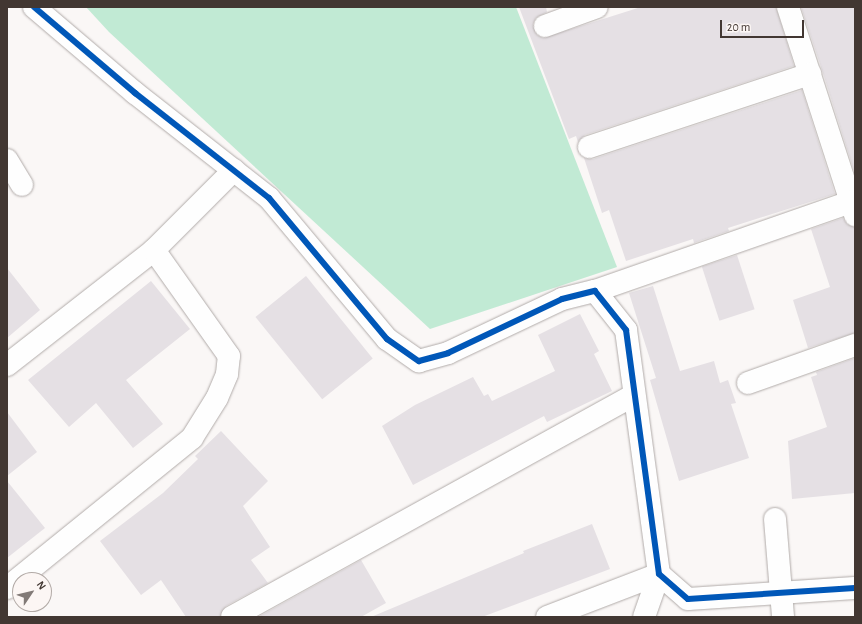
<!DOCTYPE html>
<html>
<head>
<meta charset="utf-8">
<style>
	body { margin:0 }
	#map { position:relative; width:862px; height:624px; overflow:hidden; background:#faf7f6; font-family:"Alegreya Sans",sans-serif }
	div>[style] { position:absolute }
	.green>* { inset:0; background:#c1ead4 }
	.building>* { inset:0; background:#e5e0e4; transform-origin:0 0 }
	.roads { filter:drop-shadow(0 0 1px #b1aba9) drop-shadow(0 0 1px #b1aba9) }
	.minor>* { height:22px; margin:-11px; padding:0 11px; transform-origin:11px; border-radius:11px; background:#fefefe }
	.cycleway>* { height:6px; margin:-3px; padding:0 3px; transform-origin:3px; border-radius:3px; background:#0057b8 }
	span { translate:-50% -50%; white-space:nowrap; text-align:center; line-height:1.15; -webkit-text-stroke:4px #fcf6f4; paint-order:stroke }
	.frame { position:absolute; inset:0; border:8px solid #423732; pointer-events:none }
	.north { position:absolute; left:12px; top:572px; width:40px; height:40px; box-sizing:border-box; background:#fcf6f4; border:1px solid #b2aaa6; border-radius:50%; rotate:55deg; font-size:11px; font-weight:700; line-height:16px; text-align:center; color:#423732 }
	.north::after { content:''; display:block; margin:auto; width:14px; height:18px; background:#827a77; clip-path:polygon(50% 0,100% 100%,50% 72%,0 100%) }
	.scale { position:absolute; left:720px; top:20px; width:84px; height:18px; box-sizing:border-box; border:2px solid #423732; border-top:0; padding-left:5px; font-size:12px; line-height:14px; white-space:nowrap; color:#423732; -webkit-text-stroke:3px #fcf6f4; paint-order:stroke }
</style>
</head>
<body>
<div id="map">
	<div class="green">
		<i style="clip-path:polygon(86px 7px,516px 7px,617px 267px,430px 329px,109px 32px)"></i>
	</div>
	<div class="building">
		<i style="clip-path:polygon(519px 7px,546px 7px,547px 12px,536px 18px,533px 24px,537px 35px,543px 38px,641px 7px,776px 7px,794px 66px,585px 135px,578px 142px,576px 136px,569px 139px)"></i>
		<i style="clip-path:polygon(801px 7px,855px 7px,855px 174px,822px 70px)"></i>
		<i style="clip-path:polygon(802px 90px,835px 194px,728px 228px,729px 231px,694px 243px,693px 239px,626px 261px,609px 210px,602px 213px,584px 158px,593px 159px)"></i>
		<i style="clip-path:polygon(843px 218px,847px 224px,855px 227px,855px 333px,808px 348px,793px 300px,830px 287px,811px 229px)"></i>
		<i style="left:737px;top:255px;width:57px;height:37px;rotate:72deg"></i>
		<i style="clip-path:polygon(7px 268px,40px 310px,7px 338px)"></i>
		<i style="left:306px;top:276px;width:106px;height:65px;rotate:51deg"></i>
		<i style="clip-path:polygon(151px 281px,190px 329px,126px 380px,163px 424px,133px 448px,96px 403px,69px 427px,28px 380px)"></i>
		<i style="clip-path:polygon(653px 286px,680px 371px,714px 361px,720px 383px,728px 380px,736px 403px,731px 404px,749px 458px,679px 481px,650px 380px,656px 378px,629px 293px)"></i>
		<i style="clip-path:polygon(580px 314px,599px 351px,594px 354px,612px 391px,547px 422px,544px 416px,413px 485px,382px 426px,415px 405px,473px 377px,484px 396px,488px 394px,492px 401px,555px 371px,538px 335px)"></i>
		<i style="clip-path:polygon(855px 358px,855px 493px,792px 499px,788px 441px,827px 427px,811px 377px,817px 375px,816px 372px)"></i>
		<i style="clip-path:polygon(7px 412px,37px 452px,7px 476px)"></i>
		<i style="clip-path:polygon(221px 431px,268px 481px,243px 506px,270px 547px,251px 560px,268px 583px,226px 606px,220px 617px,186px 617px,161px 580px,141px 595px,100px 541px,163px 493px,198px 459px,195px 456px)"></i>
		<i style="clip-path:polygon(7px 481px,45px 528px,7px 558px)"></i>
		<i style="clip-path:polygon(592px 524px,610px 569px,482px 617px,371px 617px,524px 553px,523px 551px)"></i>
		<i style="clip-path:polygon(361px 560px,386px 603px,361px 617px,258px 617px)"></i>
	</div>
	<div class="roads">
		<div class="minor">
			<i style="left:34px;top:7px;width:133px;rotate:40.4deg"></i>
			<i style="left:135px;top:93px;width:170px;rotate:38.1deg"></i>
			<i style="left:269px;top:198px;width:184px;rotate:50.1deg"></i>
			<i style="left:387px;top:339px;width:39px;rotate:35deg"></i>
			<i style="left:419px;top:361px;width:30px;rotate:-15deg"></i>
			<i style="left:448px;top:353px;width:126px;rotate:-25.3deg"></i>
			<i style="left:562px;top:299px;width:34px;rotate:-14deg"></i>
			<i style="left:595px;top:291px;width:50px;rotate:51.5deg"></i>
			<i style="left:626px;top:330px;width:246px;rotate:82.3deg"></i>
			<i style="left:659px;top:574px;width:38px;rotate:41deg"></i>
			<i style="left:688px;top:599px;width:167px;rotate:-3.8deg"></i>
			<i style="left:788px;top:7px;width:219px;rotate:72.1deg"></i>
			<i style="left:545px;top:26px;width:55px;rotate:-20.1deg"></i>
			<i style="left:589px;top:147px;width:233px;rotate:-18.3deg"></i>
			<i style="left:7px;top:160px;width:29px;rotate:59deg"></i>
			<i style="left:595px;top:291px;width:271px;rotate:-19.2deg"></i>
			<i style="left:7px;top:365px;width:187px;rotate:-38deg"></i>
			<i style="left:154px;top:250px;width:113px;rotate:-45deg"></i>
			<i style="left:748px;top:383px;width:114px;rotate:-19.6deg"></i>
			<i style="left:775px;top:519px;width:98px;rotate:85.3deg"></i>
			<i style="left:7px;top:588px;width:238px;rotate:-39deg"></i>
			<i style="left:192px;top:438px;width:47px;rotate:-58deg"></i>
			<i style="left:217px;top:398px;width:26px;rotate:-67deg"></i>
			<i style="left:227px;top:374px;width:18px;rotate:-84deg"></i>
			<i style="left:229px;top:356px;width:130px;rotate:-125.3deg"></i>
			<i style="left:232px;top:617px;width:459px;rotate:-28.9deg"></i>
			<i style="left:547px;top:617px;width:120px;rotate:-21deg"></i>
			<i style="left:644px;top:617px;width:46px;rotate:-70.8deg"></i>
		</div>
	</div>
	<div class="cycleway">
		<i style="left:34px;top:7px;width:133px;rotate:40.4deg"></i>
		<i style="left:135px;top:93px;width:170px;rotate:38.1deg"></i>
		<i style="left:269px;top:198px;width:184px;rotate:50.1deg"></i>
		<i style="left:387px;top:339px;width:39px;rotate:35deg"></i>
		<i style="left:419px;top:361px;width:30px;rotate:-15deg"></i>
		<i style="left:448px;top:353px;width:126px;rotate:-25.3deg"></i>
		<i style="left:562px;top:299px;width:34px;rotate:-14deg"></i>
		<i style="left:595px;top:291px;width:50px;rotate:51.5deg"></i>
		<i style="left:626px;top:330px;width:246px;rotate:82.3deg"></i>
		<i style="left:659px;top:574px;width:38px;rotate:41deg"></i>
		<i style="left:688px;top:599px;width:167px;rotate:-3.8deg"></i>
	</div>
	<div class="frame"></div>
	<div class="north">N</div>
	<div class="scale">20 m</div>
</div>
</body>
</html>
